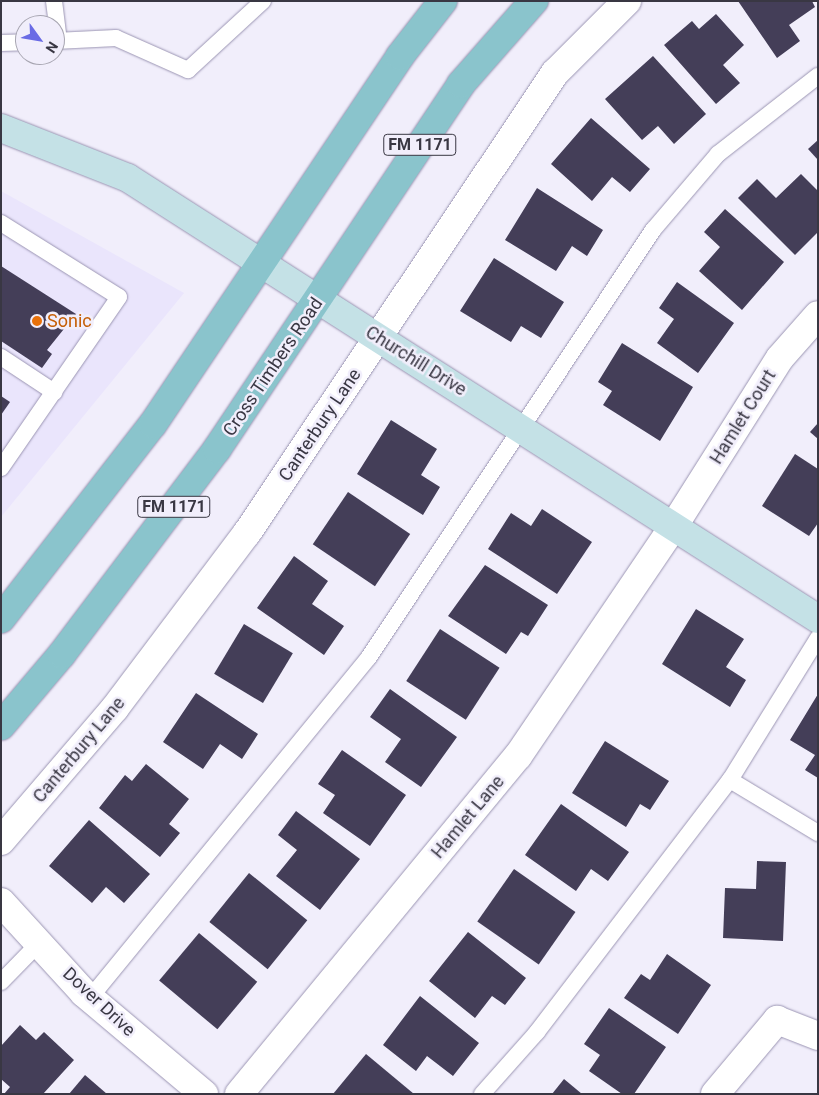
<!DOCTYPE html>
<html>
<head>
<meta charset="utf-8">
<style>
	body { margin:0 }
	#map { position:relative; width:819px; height:1095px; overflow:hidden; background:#f1eefb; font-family:Roboto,sans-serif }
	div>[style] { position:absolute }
	.built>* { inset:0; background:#eae5fc }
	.building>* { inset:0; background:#443e58; transform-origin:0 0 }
	.roads { filter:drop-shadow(0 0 1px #9b95b3) drop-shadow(0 0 1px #9b95b3) }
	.lane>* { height:16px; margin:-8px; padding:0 8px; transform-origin:8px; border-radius:8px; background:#fff }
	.street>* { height:28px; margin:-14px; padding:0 14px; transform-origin:14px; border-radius:14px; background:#fff }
	.secondary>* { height:28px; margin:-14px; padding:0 14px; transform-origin:14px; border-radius:14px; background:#c4e1e6 }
	.primary>* { height:28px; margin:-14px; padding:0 14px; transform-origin:14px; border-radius:14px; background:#8ac4cc }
	.dots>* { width:14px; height:14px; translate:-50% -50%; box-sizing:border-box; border:2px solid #f1eefb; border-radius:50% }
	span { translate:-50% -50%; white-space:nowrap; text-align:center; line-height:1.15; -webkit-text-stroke:5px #f1eefb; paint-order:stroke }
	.shield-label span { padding:1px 4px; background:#f1eefb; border:1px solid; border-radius:4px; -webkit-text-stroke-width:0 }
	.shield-label { font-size:16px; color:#393743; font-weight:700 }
	.food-label { font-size:18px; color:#c56008 }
	.left { translate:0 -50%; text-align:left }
	.street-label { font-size:18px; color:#393743 }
	.frame { position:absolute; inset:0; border:2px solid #393743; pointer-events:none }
	.north { position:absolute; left:15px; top:15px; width:50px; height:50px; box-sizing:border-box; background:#f1eefb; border:1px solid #a7a5b1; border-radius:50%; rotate:122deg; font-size:14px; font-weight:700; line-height:20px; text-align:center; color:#393743 }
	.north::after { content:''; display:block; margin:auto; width:18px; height:22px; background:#6a6be5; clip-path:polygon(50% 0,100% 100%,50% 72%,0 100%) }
</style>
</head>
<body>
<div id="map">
	<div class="built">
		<i style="clip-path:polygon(1px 191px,184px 293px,1px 517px)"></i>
	</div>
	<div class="building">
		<i style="clip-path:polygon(738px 1px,812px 1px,815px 7px,789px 25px,800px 41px,777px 58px)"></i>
		<i style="clip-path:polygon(716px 14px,744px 45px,723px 65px,740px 83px,716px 104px,664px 45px,692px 21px,699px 29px)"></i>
		<i style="clip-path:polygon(653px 56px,706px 114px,674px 144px,658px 126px,642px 140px,605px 99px)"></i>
		<i style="clip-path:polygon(591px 118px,650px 169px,630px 192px,612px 177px,592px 201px,551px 164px)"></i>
		<i style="clip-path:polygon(818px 140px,818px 160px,808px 149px)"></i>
		<i style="clip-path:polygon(801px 174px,818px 191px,818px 232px,795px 255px,738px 198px,757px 179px,776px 198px)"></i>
		<i style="clip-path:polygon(537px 188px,603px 230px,587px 256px,572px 246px,556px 271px,505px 240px)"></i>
		<i style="clip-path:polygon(725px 209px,784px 262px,742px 310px,699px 271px,720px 247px,704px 232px)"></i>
		<i style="clip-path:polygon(494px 258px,564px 302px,541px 338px,521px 326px,511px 342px,460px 311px)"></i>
		<i style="clip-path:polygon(1px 266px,76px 314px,47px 350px,52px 354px,42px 368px,1px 341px)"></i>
		<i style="clip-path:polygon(677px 282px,734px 323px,698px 373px,657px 343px,674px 319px,659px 308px)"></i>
		<i style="clip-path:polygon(622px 343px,693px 387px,660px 441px,603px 405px,612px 391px,598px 382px)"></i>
		<i style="clip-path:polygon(1px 396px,10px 402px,1px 415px)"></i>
		<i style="clip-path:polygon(391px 420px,437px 449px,421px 475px,440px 487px,423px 515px,357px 474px)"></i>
		<i style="clip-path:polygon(818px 423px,818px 439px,810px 432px)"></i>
		<i style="clip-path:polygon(795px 454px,818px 469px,818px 523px,809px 536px,762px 506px)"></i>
		<i style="left:348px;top:492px;width:75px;height:63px;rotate:34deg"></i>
		<i style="clip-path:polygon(542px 509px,592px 542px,557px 594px,488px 549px,511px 513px,531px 526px)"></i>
		<i style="clip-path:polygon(294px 556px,328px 581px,312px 604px,344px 626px,324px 655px,257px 608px)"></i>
		<i style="clip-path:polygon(485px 565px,548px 605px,528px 636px,521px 632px,506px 654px,448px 616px)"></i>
		<i style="clip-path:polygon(696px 609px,744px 639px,726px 667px,746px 680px,730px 707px,662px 664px)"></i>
		<i style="left:244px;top:624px;width:57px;height:58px;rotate:31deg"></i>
		<i style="left:440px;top:629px;width:71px;height:62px;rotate:33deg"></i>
		<i style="clip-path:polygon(390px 689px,457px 737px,421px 787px,385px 762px,401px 739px,370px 717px)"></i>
		<i style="clip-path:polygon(196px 693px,258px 734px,242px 759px,220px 744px,203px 769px,163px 742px)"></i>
		<i style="clip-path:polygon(818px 694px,818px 778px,805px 770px,815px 755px,790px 740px)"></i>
		<i style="clip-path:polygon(605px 741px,669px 781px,650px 810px,640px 804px,626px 827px,572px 793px)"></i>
		<i style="clip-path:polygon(342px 750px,406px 795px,370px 846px,323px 813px,335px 795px,318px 784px)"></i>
		<i style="clip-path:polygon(146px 764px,189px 799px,169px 824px,180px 833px,160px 857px,99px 808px,125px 775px,132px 781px)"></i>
		<i style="clip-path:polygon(561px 804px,629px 852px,608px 881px,591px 869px,576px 891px,525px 855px)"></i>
		<i style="clip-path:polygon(296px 811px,360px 859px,320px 910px,276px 876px,297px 850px,278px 835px)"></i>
		<i style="clip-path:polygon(89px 820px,150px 874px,124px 903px,106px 887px,92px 903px,49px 866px)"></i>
		<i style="clip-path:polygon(757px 861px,786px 862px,783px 941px,723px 938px,725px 888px,756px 889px)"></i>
		<i style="left:514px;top:869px;width:75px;height:64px;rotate:35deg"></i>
		<i style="left:249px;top:873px;width:75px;height:63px;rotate:39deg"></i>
		<i style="clip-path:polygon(468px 932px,526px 978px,505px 1005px,492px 996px,475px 1018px,429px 981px)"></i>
		<i style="left:199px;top:933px;width:76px;height:62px;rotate:40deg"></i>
		<i style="clip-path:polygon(667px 954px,711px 985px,678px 1034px,624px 998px,641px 974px,650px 980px)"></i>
		<i style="clip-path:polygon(420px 996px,479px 1043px,453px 1076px,427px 1056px,416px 1071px,383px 1045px)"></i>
		<i style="clip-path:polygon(609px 1008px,666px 1047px,634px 1094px,622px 1094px,589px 1071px,600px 1055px,584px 1044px)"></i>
		<i style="clip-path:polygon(20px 1025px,36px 1040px,44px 1032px,74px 1060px,43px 1094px,4px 1094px,10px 1087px,1px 1079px,1px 1046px)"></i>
		<i style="clip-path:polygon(366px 1054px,414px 1094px,333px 1094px)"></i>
		<i style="clip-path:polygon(85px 1075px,107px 1094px,69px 1094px)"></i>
		<i style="clip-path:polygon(564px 1079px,582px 1094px,552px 1094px)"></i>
	</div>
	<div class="roads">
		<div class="lane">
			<i style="left:54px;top:1px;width:39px;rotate:83deg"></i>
			<i style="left:55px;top:41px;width:61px;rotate:-2.8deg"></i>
			<i style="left:116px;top:38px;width:79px;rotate:24deg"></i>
			<i style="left:188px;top:70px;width:102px;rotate:-42.6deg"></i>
			<i style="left:1px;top:43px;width:24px;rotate:-2deg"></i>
			<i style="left:1px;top:223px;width:139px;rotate:32.1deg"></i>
			<i style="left:119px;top:297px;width:208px;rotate:124.6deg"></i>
			<i style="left:1px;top:357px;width:64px;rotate:33.4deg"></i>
			<i style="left:730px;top:780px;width:103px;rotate:31.1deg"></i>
			<i style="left:1px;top:982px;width:54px;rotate:-45.7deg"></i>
			<i style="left:90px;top:998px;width:441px;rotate:-50.7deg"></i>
			<i style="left:369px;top:657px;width:513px;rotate:-56.37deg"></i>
			<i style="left:653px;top:230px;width:100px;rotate:-49.5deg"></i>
			<i style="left:718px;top:154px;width:127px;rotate:-38deg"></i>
			<i style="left:482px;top:1094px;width:83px;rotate:-48.4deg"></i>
			<i style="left:537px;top:1032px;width:317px;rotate:-52.6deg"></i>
			<i style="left:730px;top:780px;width:167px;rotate:-58.2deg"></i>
		</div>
		<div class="street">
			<i style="left:1px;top:841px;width:175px;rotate:-49.4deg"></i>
			<i style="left:115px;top:708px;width:219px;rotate:-53deg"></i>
			<i style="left:247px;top:533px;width:554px;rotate:-56.2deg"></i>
			<i style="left:555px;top:73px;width:102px;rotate:-45deg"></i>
			<i style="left:1px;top:902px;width:123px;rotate:47.6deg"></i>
			<i style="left:84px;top:993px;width:157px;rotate:40.1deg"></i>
			<i style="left:239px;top:1094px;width:438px;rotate:-50.5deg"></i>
			<i style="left:518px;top:756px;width:280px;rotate:-55.9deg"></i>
			<i style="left:675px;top:524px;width:196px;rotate:-57.7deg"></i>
			<i style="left:780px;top:358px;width:57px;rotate:-48.5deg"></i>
			<i style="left:715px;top:1094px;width:97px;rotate:-50deg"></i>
			<i style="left:777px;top:1020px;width:44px;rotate:21.3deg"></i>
		</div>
		<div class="secondary">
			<i style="left:1px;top:128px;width:136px;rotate:21.5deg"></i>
			<i style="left:128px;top:178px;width:819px;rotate:32.58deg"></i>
		</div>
		<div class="primary">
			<i style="left:1px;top:619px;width:247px;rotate:-52.1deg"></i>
			<i style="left:153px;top:424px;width:443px;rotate:-56.1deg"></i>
			<i style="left:400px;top:56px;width:70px;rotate:-52deg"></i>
			<i style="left:1px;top:726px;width:94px;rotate:-49.7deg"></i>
			<i style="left:62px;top:654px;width:257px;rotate:-52.9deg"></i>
			<i style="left:217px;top:449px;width:439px;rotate:-56.2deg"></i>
			<i style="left:461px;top:84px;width:111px;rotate:-48.7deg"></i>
		</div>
	</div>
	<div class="dots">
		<i style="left:37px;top:321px;background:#e8710a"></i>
	</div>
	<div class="shield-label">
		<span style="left:420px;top:145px">FM 1171</span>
		<span style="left:174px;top:507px">FM 1171</span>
	</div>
	<div class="food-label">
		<span class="left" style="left:47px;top:321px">Sonic</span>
	</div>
	<div class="street-label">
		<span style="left:416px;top:361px;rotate:32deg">Churchill Drive</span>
		<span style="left:273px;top:367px;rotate:-56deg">Cross Timbers Road</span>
		<span style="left:743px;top:417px;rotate:-58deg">Hamlet Court</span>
		<span style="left:320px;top:425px;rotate:-56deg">Canterbury Lane</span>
		<span style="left:79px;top:750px;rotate:-50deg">Canterbury Lane</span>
		<span style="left:468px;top:817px;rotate:-50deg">Hamlet Lane</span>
		<span style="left:99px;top:1002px;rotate:43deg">Dover Drive</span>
	</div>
	<div class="frame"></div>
	<div class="north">N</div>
</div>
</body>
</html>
